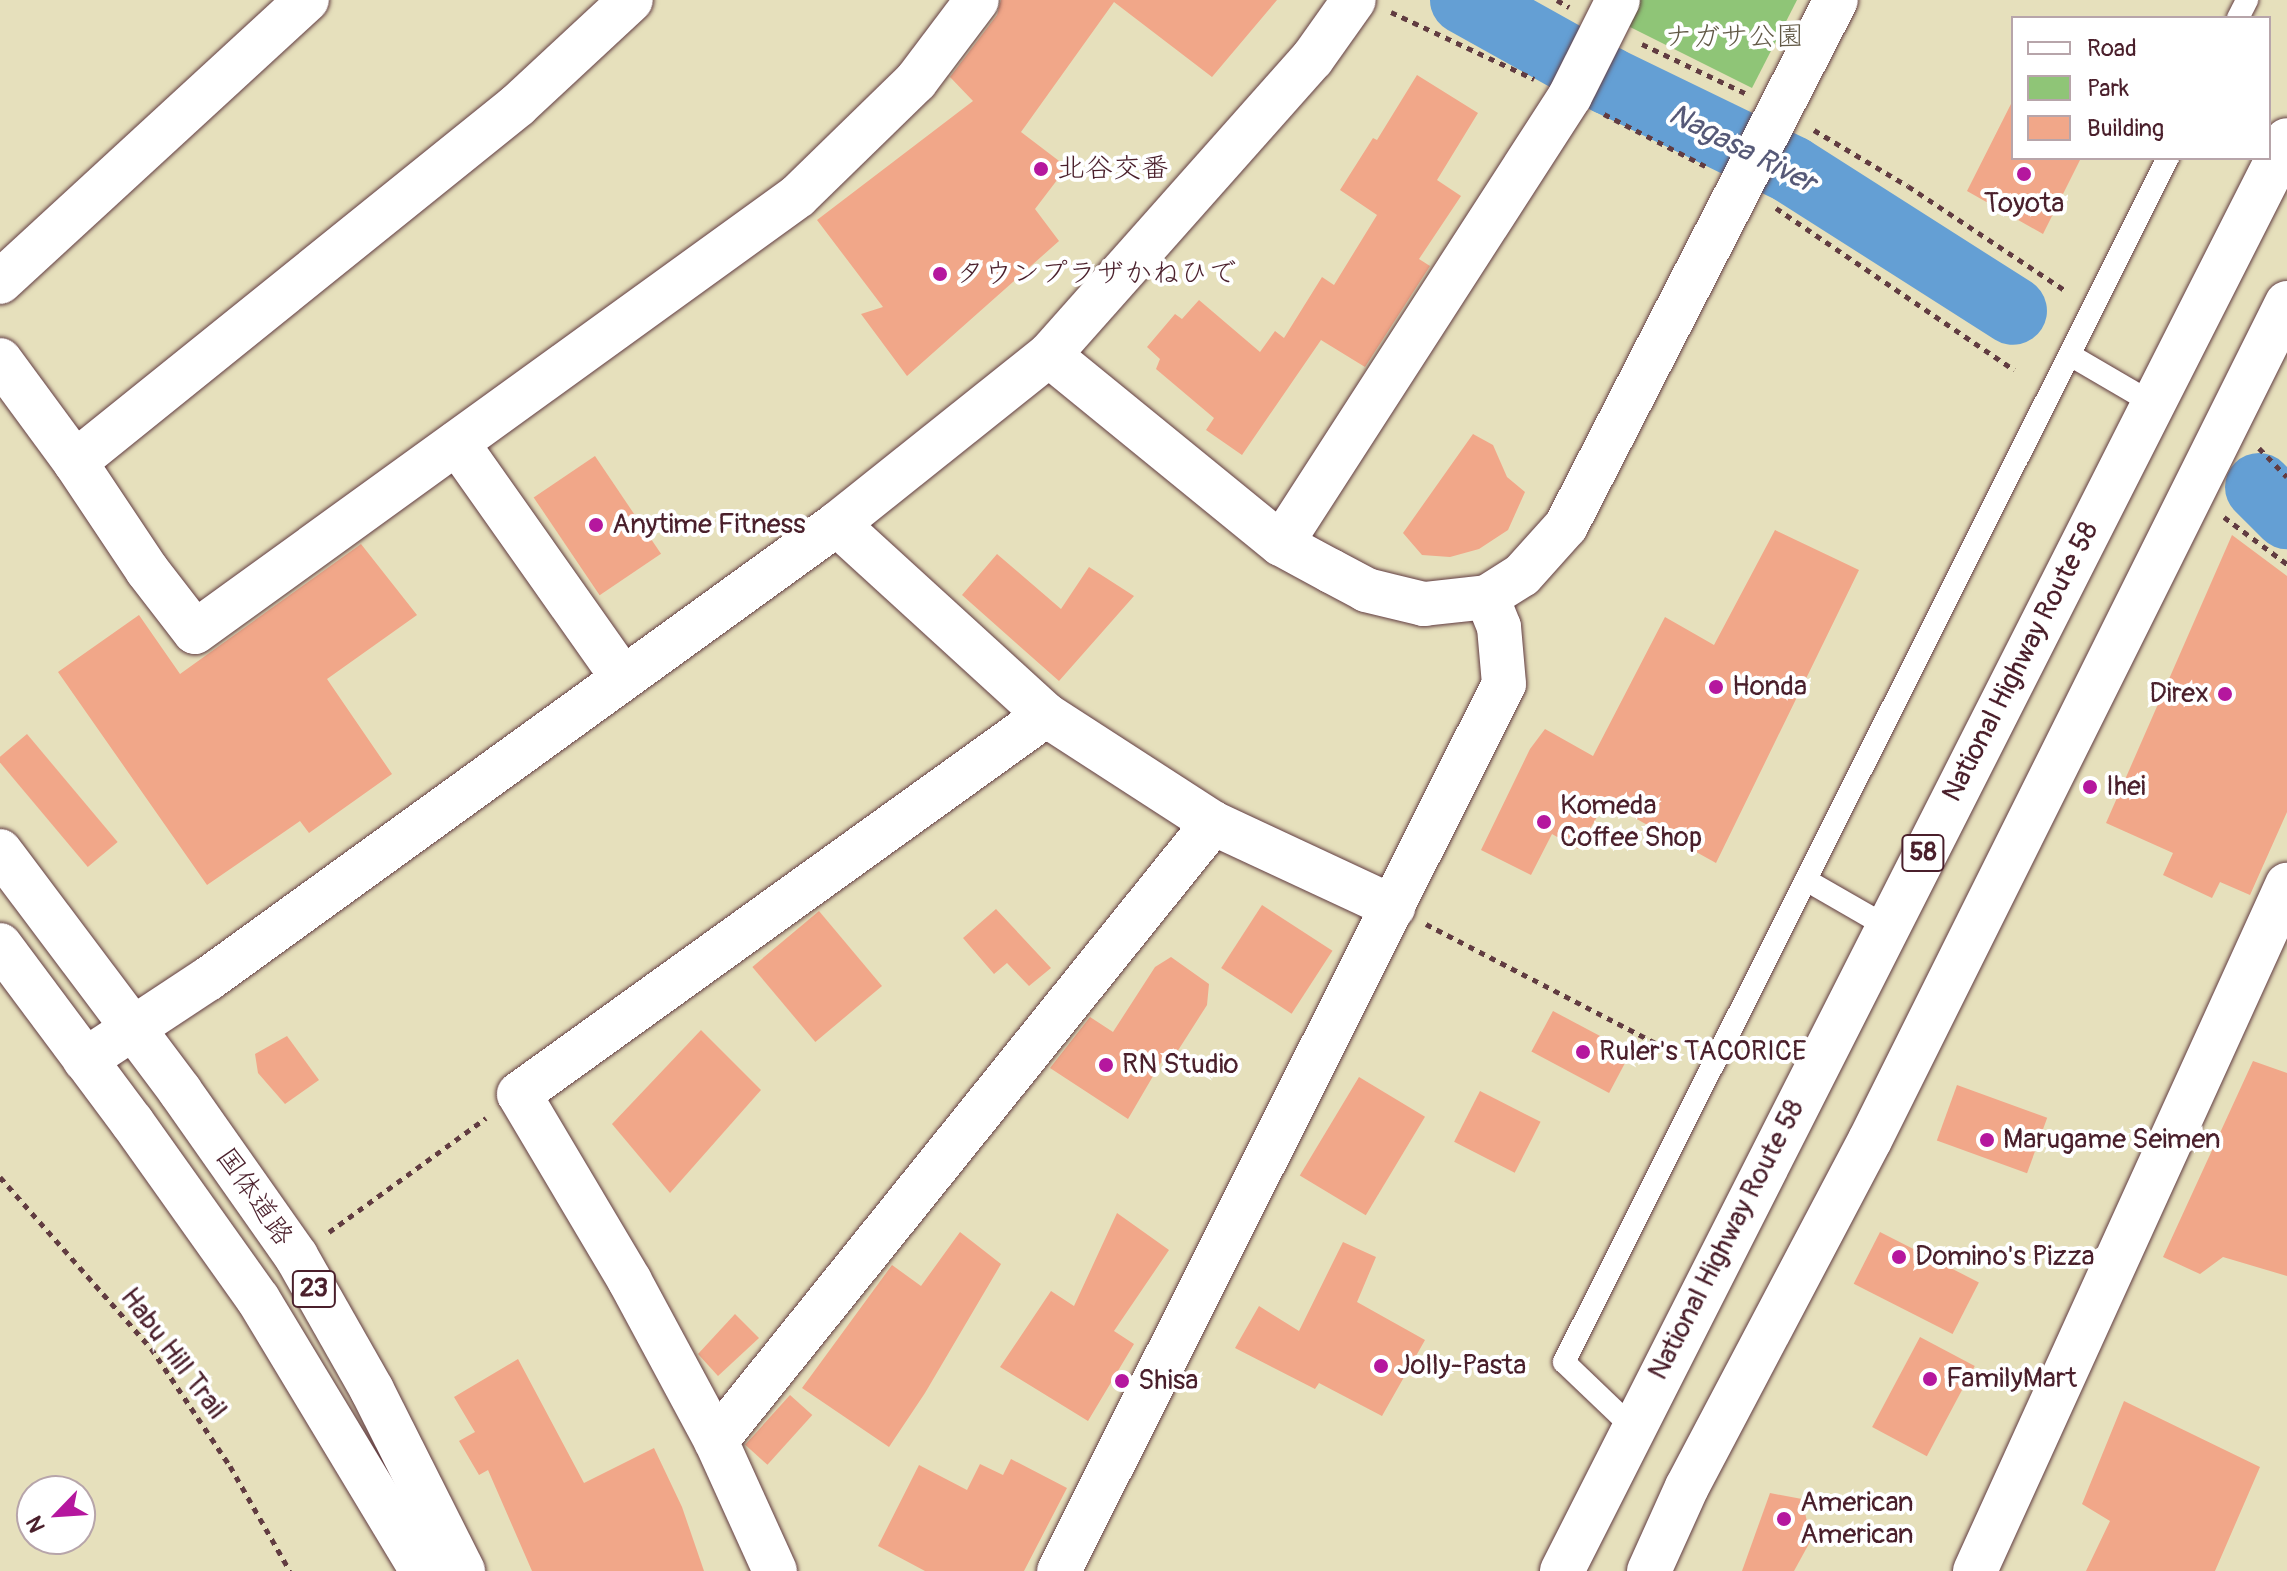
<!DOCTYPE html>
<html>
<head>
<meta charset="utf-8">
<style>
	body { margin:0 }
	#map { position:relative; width:2287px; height:1571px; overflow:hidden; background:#e6e0bc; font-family:Pangolin,"Klee One",sans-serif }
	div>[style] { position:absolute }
	.green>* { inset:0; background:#8fc577 }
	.river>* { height:68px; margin:-34px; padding:0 34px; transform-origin:34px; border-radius:34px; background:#649fd4 }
	.building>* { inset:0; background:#f1a789; transform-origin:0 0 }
	.path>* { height:5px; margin-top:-2.5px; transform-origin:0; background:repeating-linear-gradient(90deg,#613c41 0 6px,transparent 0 12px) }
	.roads { filter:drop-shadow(0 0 2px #613c41) drop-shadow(0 0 2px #613c41) }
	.service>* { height:22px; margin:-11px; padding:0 11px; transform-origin:11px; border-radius:11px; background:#fff }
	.minor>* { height:44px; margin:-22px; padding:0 22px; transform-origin:22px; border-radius:22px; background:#fff }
	.tertiary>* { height:44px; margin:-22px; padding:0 22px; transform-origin:22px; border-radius:22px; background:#fff }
	.primary>* { height:44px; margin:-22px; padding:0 22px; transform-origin:22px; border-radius:22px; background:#fff }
	.trunk>* { height:44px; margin:-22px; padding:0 22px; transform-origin:22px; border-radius:22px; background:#fff }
	.dots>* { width:22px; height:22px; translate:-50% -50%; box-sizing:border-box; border:4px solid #fff; border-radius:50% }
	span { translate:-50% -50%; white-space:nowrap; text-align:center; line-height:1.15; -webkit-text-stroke:8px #fff; paint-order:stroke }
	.shield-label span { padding:2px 6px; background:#fff; border:2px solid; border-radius:6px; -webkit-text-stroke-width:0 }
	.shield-label { font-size:26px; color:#4a1f2b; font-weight:700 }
	.park-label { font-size:28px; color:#625946 }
	.poi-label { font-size:28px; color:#4a1f2b }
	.left { translate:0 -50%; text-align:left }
	.right { translate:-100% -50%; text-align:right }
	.street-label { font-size:28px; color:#4a1f2b }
	.water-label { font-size:30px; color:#565977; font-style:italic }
	.legend { position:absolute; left:2011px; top:16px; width:260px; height:144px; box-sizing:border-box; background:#fff; border:2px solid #b7a5aa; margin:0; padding:10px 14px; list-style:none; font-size:24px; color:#4a1f2b }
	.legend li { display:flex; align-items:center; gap:16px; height:40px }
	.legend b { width:40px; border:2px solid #b7a5aa }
	.north { position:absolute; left:16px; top:1475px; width:80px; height:80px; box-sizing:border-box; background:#fff; border:2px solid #b7a5aa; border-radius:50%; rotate:245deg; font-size:22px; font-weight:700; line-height:32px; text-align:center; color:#4a1f2b }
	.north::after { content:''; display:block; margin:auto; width:28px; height:36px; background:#b5179e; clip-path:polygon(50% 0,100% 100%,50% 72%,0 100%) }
</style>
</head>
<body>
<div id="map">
	<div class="green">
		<i style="clip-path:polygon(1639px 0,1797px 0,1752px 88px,1626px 25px)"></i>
	</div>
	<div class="river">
		<i style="left:1464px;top:0;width:166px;rotate:29.2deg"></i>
		<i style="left:1609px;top:81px;width:203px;rotate:25.9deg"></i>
		<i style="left:1792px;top:170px;width:262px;rotate:32.5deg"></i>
		<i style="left:2259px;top:487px;width:40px;rotate:45deg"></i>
	</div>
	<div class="building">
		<i style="clip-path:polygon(1001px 0,1277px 0,1212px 77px,1114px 2px,1021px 132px,1067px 167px,1035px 209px,1059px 241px,907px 376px,861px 314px,883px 307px,817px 220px,973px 101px,950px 77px,997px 15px)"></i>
		<i style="clip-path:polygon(1417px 75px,1478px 113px,1437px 180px,1461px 196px,1419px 259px,1430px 266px,1365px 367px,1321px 340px,1242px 455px,1206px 430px,1214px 418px,1156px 369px,1160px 359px,1147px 347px,1175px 314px,1182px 319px,1199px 300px,1260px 352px,1275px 331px,1284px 338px,1322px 277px,1334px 285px,1377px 215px,1340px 190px,1373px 138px,1377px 140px)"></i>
		<i style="clip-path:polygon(2013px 100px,2013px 158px,2081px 158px,2043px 234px,1967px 191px)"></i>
		<i style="clip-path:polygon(1473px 434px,1493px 445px,1507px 477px,1525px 492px,1508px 530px,1479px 549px,1450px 557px,1422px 555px,1403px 533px)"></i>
		<i style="left:595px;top:456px;width:118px;height:74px;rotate:56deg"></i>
		<i style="clip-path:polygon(1775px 530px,1859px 570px,1716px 863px,1606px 802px,1578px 849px,1552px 834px,1531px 875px,1481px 850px,1530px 749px,1545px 729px,1593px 756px,1665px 617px,1714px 645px)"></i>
		<i style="clip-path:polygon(2232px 535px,2287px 576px,2287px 812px,2250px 895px,2220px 882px,2212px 898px,2163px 875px,2173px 853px,2106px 823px)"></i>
		<i style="clip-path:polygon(361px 544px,417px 615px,327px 679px,392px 774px,309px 833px,300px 821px,207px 885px,58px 672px,139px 615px,180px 674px)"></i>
		<i style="clip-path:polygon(997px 554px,1061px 609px,1089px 567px,1134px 596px,1059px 681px,962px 595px)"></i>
		<i style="left:27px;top:734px;width:141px;height:39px;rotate:50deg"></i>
		<i style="left:1262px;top:905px;width:84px;height:75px;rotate:33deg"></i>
		<i style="clip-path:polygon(996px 909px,1051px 968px,1029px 986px,1007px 963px,994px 974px,963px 938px)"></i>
		<i style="left:819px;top:911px;width:98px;height:87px;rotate:50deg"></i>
		<i style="clip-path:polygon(1171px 957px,1209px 984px,1207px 1005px,1170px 1063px,1163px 1059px,1128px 1119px,1050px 1068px,1090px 1017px,1113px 1032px,1155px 967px)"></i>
		<i style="left:1553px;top:1011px;width:88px;height:46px;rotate:28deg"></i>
		<i style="clip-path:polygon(701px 1030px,761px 1090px,670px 1193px,612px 1124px)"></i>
		<i style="clip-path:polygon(287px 1036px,319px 1080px,285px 1104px,258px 1073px,255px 1054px)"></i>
		<i style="clip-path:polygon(2253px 1061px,2287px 1073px,2287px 1276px,2223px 1257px,2200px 1274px,2163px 1257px)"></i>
		<i style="left:1359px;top:1077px;width:77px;height:115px;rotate:31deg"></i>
		<i style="left:1957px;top:1085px;width:96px;height:59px;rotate:20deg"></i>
		<i style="left:1480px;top:1091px;width:68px;height:57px;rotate:27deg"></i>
		<i style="clip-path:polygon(1117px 1213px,1169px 1250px,1114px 1331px,1134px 1344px,1088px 1421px,1000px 1367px,1051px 1291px,1074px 1306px)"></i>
		<i style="clip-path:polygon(960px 1232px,1001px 1264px,925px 1393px,889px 1447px,802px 1388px,892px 1265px,921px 1286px)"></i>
		<i style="left:1880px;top:1232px;width:111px;height:58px;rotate:27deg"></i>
		<i style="clip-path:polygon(1343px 1242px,1376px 1257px,1357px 1302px,1425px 1340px,1382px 1416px,1319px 1383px,1315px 1389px,1235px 1348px,1259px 1306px,1299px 1331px)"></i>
		<i style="clip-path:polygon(735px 1314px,759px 1338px,718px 1376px,698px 1354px)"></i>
		<i style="left:1920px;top:1337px;width:62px;height:102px;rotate:28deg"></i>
		<i style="clip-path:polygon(518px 1359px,584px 1483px,654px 1448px,682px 1507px,704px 1571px,532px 1571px,488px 1470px,479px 1475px,459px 1441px,475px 1432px,454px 1397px)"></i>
		<i style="left:790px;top:1395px;width:30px;height:67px;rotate:42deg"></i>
		<i style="clip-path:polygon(2124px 1401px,2260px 1467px,2215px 1571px,2086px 1571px,2110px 1521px,2082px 1504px)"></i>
		<i style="clip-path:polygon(1011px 1459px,1067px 1488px,1024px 1571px,925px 1571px,878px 1546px,919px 1465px,967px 1490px,980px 1464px,1003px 1475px)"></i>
		<i style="clip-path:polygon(1770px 1493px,1802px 1499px,1811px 1540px,1794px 1571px,1742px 1571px)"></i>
	</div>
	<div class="path">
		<i style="left:1557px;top:0;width:14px;rotate:30deg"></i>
		<i style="left:1391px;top:12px;width:158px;rotate:25.1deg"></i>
		<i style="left:1642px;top:44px;width:114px;rotate:25.4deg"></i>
		<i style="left:1604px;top:114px;width:114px;rotate:27.2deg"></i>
		<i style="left:1814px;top:130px;width:109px;rotate:30.8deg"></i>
		<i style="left:1908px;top:186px;width:190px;rotate:33.6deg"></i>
		<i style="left:1776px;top:208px;width:288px;rotate:34.2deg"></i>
		<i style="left:2259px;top:448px;width:40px;rotate:46deg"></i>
		<i style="left:2224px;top:517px;width:79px;rotate:36.7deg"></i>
		<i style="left:1426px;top:924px;width:278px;rotate:27.4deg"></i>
		<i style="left:0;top:1177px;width:228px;rotate:48.6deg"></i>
		<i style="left:151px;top:1348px;width:142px;rotate:56.2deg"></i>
		<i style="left:230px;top:1466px;width:121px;rotate:60.3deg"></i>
		<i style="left:329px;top:1232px;width:194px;rotate:-36deg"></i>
	</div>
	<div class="roads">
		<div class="service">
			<i style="left:2238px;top:18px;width:20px;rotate:-63deg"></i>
			<i style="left:2070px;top:355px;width:97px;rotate:30.3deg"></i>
			<i style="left:1806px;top:880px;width:92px;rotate:29.9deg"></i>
			<i style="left:1633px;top:1428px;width:95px;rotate:-136.3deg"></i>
			<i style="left:1564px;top:1362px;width:1347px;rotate:-63.36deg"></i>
		</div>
		<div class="minor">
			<i style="left:0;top:282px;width:417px;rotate:-42.6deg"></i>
			<i style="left:1049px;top:355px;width:299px;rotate:39.2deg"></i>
			<i style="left:1281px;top:544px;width:57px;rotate:28.4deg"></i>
			<i style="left:1331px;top:571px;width:40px;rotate:28deg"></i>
			<i style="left:1366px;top:590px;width:60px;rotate:13.6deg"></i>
			<i style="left:1424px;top:604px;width:63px;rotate:-6.3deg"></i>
			<i style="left:0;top:360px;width:127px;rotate:53.7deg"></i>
			<i style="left:75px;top:462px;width:130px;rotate:56.3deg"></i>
			<i style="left:147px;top:570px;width:78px;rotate:52.3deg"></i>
			<i style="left:195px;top:632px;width:744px;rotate:-35.87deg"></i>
			<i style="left:798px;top:196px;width:165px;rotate:-44.3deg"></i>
			<i style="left:916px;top:81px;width:101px;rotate:-53deg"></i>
			<i style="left:457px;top:443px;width:288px;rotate:54.8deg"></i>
			<i style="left:75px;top:462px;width:569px;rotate:-38.86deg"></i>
			<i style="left:518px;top:105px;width:154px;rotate:-42.9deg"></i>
			<i style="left:837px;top:524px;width:283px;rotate:42.4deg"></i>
			<i style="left:1046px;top:715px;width:199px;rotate:32.9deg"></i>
			<i style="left:1213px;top:823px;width:199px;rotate:25deg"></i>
			<i style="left:1281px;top:544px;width:533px;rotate:-57.17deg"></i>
			<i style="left:1570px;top:96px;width:107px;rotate:-63.4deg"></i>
			<i style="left:716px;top:1441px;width:793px;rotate:-51.19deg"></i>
			<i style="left:775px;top:1571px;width:143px;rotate:-114.4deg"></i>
			<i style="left:716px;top:1441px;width:182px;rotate:-118.3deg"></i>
			<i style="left:630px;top:1281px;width:217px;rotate:-120.7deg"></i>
			<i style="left:519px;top:1094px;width:649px;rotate:-35.72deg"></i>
			<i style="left:1059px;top:1571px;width:992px;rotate:-63.36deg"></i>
			<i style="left:1504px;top:684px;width:57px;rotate:-95deg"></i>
			<i style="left:1499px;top:627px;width:32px;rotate:-112deg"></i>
			<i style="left:1487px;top:597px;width:41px;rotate:-32.2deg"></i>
			<i style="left:1522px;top:575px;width:66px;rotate:-48.1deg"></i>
			<i style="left:1566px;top:526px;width:591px;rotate:-62.83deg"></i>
			<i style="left:1975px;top:1571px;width:754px;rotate:-65.54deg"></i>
		</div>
		<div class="tertiary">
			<i style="left:85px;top:1060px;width:147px;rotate:-33.4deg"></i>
			<i style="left:208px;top:979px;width:776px;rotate:-35.88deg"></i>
			<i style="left:837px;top:524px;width:271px;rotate:-38.6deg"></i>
			<i style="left:1049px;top:355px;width:396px;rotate:-48.4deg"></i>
			<i style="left:1312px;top:59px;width:72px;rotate:-54.6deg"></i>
		</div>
		<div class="primary">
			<i style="left:0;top:851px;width:300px;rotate:53.1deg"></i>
			<i style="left:180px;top:1091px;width:202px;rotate:54.9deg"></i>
			<i style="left:296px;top:1256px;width:154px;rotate:60.4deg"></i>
			<i style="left:372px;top:1390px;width:203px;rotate:63.3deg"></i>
			<i style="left:0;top:945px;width:221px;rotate:53.3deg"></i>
			<i style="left:132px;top:1122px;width:217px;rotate:54.6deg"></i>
			<i style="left:258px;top:1299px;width:318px;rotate:58.9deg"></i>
		</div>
		<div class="trunk">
			<i style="left:1562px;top:1571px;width:1604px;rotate:-63.13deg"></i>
			<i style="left:1649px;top:1571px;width:92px;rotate:-65.7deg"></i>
			<i style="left:1687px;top:1487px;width:392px;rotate:-62.2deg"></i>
			<i style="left:1870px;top:1140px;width:935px;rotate:-63.52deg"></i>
		</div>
	</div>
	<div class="dots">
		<i style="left:1041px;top:169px;background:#b5179e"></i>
		<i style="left:2024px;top:174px;background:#b5179e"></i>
		<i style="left:940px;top:274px;background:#b5179e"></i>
		<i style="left:596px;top:525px;background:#b5179e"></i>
		<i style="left:1716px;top:687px;background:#b5179e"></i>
		<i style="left:2225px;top:694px;background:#b5179e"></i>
		<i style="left:2090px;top:787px;background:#b5179e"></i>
		<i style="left:1544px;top:822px;background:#b5179e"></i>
		<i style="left:1583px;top:1052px;background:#b5179e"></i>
		<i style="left:1106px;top:1065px;background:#b5179e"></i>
		<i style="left:1987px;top:1140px;background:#b5179e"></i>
		<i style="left:1899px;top:1257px;background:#b5179e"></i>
		<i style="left:1381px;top:1366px;background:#b5179e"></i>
		<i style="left:1930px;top:1379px;background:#b5179e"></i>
		<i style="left:1122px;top:1381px;background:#b5179e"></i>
		<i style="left:1784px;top:1519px;background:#b5179e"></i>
	</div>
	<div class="shield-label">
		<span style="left:1923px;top:853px">58</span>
		<span style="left:314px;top:1289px">23</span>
	</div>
	<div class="park-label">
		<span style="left:1734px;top:37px">ナガサ公園</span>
	</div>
	<div class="poi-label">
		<span class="left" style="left:1057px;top:169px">北谷交番</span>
		<span style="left:2024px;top:204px">Toyota</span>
		<span class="left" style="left:956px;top:274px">タウンプラザかねひで</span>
		<span class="left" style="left:612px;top:525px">Anytime Fitness</span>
		<span class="left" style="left:1732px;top:687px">Honda</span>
		<span class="right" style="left:2209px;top:694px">Direx</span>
		<span class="left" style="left:2106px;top:787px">Ihei</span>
		<span class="left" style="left:1560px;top:822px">Komeda<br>Coffee Shop</span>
		<span class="left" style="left:1599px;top:1052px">Ruler's TACORICE</span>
		<span class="left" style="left:1122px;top:1065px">RN Studio</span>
		<span class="left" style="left:2003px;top:1140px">Marugame Seimen</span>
		<span class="left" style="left:1915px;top:1257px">Domino's Pizza</span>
		<span class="left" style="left:1397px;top:1366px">Jolly-Pasta</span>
		<span class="left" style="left:1946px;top:1379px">FamilyMart</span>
		<span class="left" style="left:1138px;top:1381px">Shisa</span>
		<span class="left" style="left:1800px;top:1519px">American<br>American</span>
	</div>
	<div class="street-label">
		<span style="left:2021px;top:662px;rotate:-63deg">National Highway Route 58</span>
		<span style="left:254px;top:1197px;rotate:55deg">国体道路</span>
		<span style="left:1727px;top:1240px;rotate:-63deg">National Highway Route 58</span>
		<span style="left:173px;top:1354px;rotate:53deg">Habu Hill Trail</span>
	</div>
	<div class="water-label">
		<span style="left:1742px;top:149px;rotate:27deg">Nagasa River</span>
	</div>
	<ul class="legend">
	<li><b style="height:10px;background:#fff"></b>Road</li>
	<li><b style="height:22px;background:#8fc577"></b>Park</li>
	<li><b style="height:22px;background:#f1a789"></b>Building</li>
	</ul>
	<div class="north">N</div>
</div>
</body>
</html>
